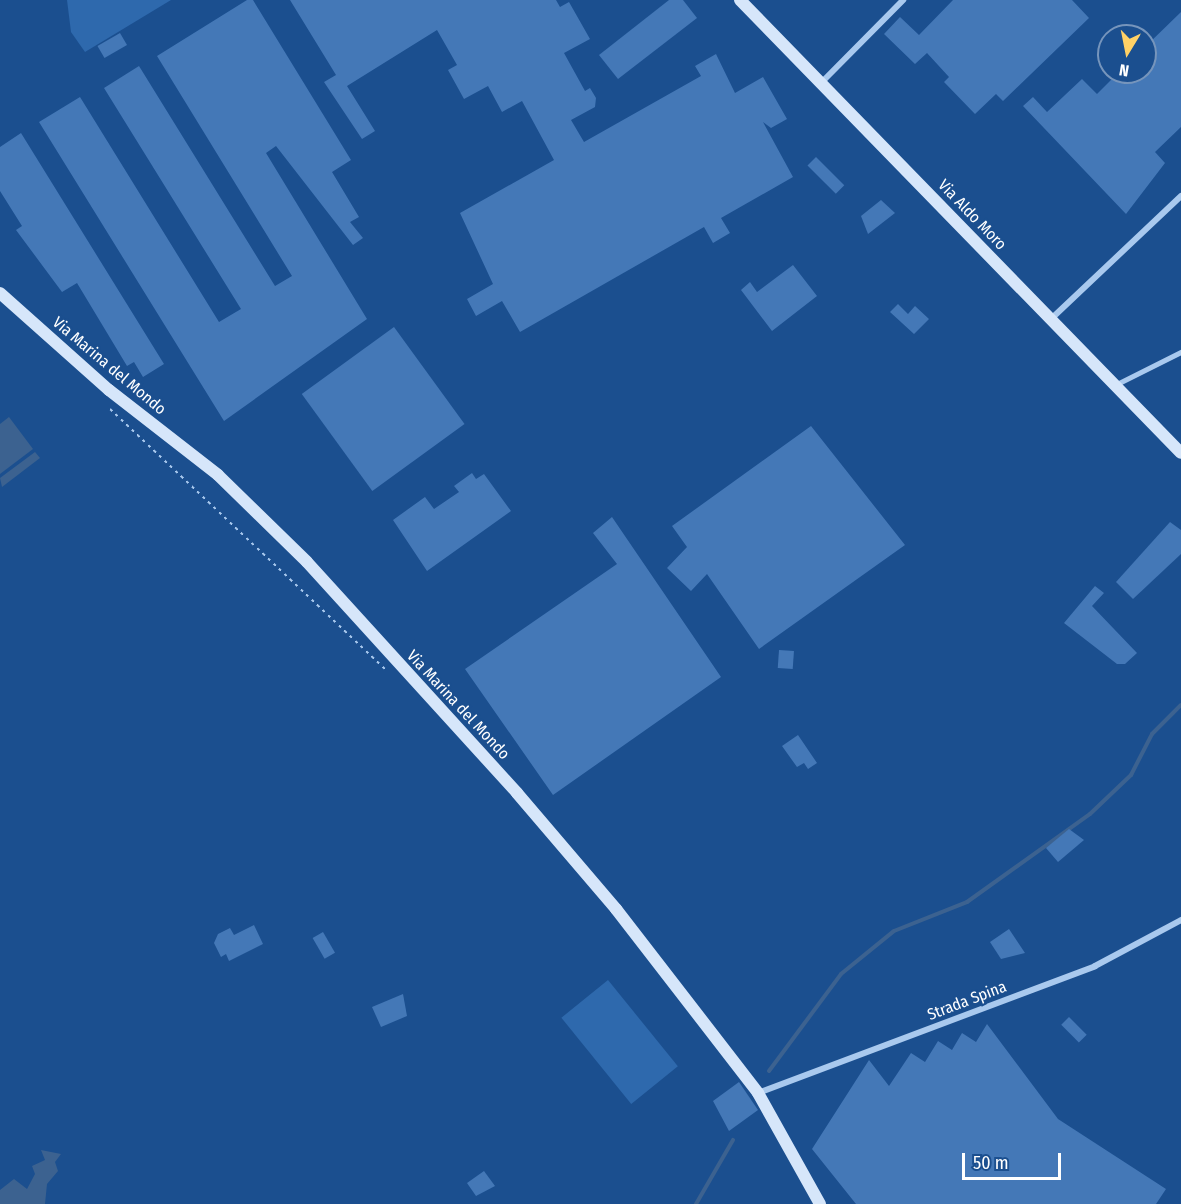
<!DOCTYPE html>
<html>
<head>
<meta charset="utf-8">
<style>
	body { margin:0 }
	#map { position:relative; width:1181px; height:1204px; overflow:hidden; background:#1b4f8f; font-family:"Fira Sans Condensed",sans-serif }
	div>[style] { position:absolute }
	.green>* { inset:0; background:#2e69ad; transform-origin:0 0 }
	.water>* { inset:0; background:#3c6290 }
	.stream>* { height:4px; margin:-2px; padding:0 2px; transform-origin:2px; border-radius:2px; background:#3c6290 }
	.building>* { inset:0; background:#4478b7; transform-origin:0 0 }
	.path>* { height:2px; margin-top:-1px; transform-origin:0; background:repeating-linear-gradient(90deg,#a9c9ee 0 3px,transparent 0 7.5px) }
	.lane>* { height:4.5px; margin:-2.25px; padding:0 2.25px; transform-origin:2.25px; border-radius:2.25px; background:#a9c9ee }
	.street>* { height:6px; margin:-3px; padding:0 3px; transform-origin:3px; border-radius:3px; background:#a9c9ee }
	.secondary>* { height:12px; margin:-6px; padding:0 6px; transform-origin:6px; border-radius:6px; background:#d6e6fa }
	span { translate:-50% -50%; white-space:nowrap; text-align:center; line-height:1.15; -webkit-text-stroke:4.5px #1b4f8f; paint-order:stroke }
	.street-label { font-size:16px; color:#fff }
	.north { position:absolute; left:1097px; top:24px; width:60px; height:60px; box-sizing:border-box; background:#1b4f8f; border:2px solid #7695bc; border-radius:50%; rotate:190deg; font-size:16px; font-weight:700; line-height:24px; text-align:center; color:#fff }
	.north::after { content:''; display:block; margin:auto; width:21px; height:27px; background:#ffd166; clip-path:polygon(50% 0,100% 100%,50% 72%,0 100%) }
	.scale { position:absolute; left:962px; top:1153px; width:99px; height:27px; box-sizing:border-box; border:3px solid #fff; border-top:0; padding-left:8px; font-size:18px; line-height:21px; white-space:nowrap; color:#fff; -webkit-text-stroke:4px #1b4f8f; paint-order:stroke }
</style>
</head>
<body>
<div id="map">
	<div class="green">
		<i style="clip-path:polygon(67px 0,171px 0,85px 52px,71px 32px)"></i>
		<i style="left:608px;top:980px;width:111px;height:60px;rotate:51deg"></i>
	</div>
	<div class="water">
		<i style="clip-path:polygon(9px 417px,33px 449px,0 474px,0 424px)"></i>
		<i style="clip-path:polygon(35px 452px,40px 458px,2px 487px,0 478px)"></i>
		<i style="clip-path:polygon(41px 1150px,61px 1154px,55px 1162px,58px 1171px,47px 1184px,45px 1204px,0 1204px,0 1190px,14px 1179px,27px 1189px,35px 1174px,32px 1166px,45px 1160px)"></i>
	</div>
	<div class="stream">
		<i style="left:769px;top:1071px;width:121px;rotate:-53.4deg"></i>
		<i style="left:841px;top:974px;width:68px;rotate:-39.1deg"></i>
		<i style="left:894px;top:931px;width:79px;rotate:-21.7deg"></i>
		<i style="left:967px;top:902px;width:151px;rotate:-35.6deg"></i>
		<i style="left:1090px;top:814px;width:57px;rotate:-43.6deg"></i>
		<i style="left:1131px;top:775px;width:46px;rotate:-62.9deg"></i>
		<i style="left:1152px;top:734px;width:41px;rotate:-45deg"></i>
		<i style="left:696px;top:1204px;width:74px;rotate:-60deg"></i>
	</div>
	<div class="building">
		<i style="clip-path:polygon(247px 0,253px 0,351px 160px,332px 172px,359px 217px,350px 222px,363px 238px,353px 245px,276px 146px,266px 153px,367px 319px,224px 421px,39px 122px,80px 97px,219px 322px,241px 309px,104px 88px,139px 66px,275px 286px,292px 276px,157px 56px)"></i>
		<i style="clip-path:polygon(290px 0,556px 0,560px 7px,569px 2px,590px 39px,564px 53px,585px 91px,590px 88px,596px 98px,595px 107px,571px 120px,584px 142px,701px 76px,695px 66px,716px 54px,735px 93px,763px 77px,787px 119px,771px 128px,763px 122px,793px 177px,721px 218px,730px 233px,713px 243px,704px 227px,520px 332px,502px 301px,476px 316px,467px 299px,493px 284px,460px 213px,554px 160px,522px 101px,502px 112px,488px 86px,464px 99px,448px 70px,457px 65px,437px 30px,347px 86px,375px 131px,362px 139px,324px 82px,336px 75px)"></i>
		<i style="clip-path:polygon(669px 0,683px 0,697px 18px,618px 79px,599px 55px)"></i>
		<i style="clip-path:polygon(953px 0,1072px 0,1089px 18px,1003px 101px,996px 94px,975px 114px,944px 82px,949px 77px,927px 53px,915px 64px,884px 34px,900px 17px,919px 35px)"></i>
		<i style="clip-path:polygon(1181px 12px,1181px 127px,1155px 152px,1165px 163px,1126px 214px,1023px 106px,1033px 97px,1047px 112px,1082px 79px,1097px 94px,1119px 72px,1145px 72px,1145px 47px)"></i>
		<i style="left:120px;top:33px;width:14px;height:26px;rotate:60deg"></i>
		<i style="clip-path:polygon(21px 133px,164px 364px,143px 377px,134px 362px,127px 366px,77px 283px,62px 292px,16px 230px,22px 226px,0 191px,0 147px)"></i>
		<i style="left:816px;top:157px;width:40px;height:12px;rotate:45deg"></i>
		<i style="clip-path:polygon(881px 200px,895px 213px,868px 234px,861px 216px)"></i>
		<i style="clip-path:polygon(793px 265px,817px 296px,772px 331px,741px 290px,750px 282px,757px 292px)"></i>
		<i style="clip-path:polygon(898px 304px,908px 314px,915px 306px,929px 319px,914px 334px,890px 312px)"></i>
		<i style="left:394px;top:327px;width:120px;height:114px;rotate:54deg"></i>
		<i style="clip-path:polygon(811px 426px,905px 545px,759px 649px,707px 574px,691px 591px,667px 568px,687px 547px,672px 526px)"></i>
		<i style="clip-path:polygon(472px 473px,476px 479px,484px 474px,511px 511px,427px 571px,393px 520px,425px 497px,434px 509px,459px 492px,454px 486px)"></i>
		<i style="clip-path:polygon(612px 517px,721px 677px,553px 795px,465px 669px,617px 564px,593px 533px)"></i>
		<i style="clip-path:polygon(1170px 522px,1181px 530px,1181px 554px,1133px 599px,1116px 582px)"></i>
		<i style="clip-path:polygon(1095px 586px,1104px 593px,1092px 606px,1137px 653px,1125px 664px,1117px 664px,1064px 623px)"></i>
		<i style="left:779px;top:650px;width:15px;height:18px;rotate:4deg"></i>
		<i style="clip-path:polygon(798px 735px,817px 763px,808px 769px,804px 763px,797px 767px,782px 746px)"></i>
		<i style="clip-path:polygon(1069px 829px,1084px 840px,1058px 862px,1046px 848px)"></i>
		<i style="clip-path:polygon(254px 925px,263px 944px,229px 961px,226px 954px,221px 957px,214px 943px,218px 934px,230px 928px,234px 935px)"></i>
		<i style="clip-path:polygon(1009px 929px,1025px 953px,1001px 959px,990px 942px)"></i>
		<i style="left:323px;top:932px;width:24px;height:12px;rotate:60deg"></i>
		<i style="clip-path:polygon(403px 994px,407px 1016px,381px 1027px,372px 1007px)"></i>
		<i style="left:1069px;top:1017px;width:25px;height:11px;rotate:45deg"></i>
		<i style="clip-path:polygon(987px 1024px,1058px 1119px,1166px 1189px,1156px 1204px,856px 1204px,812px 1149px,869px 1060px,889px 1086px,911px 1053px,925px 1062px,938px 1041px,952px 1050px,962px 1033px,976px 1042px)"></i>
		<i style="clip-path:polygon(739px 1082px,758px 1110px,729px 1131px,713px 1101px)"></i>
		<i style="clip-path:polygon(484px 1171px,495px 1186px,476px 1196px,467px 1183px)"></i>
	</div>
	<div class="path">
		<i style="left:110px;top:409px;width:381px;rotate:43.4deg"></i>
	</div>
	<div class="lane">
		<i style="left:1117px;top:384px;width:72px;rotate:-26.6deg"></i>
	</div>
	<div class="street">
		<i style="left:821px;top:83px;width:117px;rotate:-45.3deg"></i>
		<i style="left:1051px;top:319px;width:179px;rotate:-43.4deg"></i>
		<i style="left:758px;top:1093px;width:360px;rotate:-20.6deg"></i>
		<i style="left:1095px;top:966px;width:98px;rotate:-28.1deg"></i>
	</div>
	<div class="secondary">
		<i style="left:740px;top:0;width:632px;rotate:45.77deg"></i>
		<i style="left:0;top:293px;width:146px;rotate:41.7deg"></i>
		<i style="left:109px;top:390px;width:138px;rotate:37.9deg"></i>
		<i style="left:218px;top:475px;width:124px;rotate:44.3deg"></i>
		<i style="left:307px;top:562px;width:312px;rotate:47.7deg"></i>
		<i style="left:517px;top:793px;width:153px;rotate:49.5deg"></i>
		<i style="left:616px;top:909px;width:232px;rotate:52.3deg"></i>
		<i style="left:758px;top:1093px;width:127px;rotate:60.8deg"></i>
	</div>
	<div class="street-label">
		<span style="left:972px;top:215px;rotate:46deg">Via Aldo Moro</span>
		<span style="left:109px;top:366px;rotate:40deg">Via Marina del Mondo</span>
		<span style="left:458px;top:705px;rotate:47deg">Via Marina del Mondo</span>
		<span style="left:967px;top:1001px;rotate:-21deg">Strada Spina</span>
	</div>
	<div class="north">N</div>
	<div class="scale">50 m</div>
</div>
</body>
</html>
